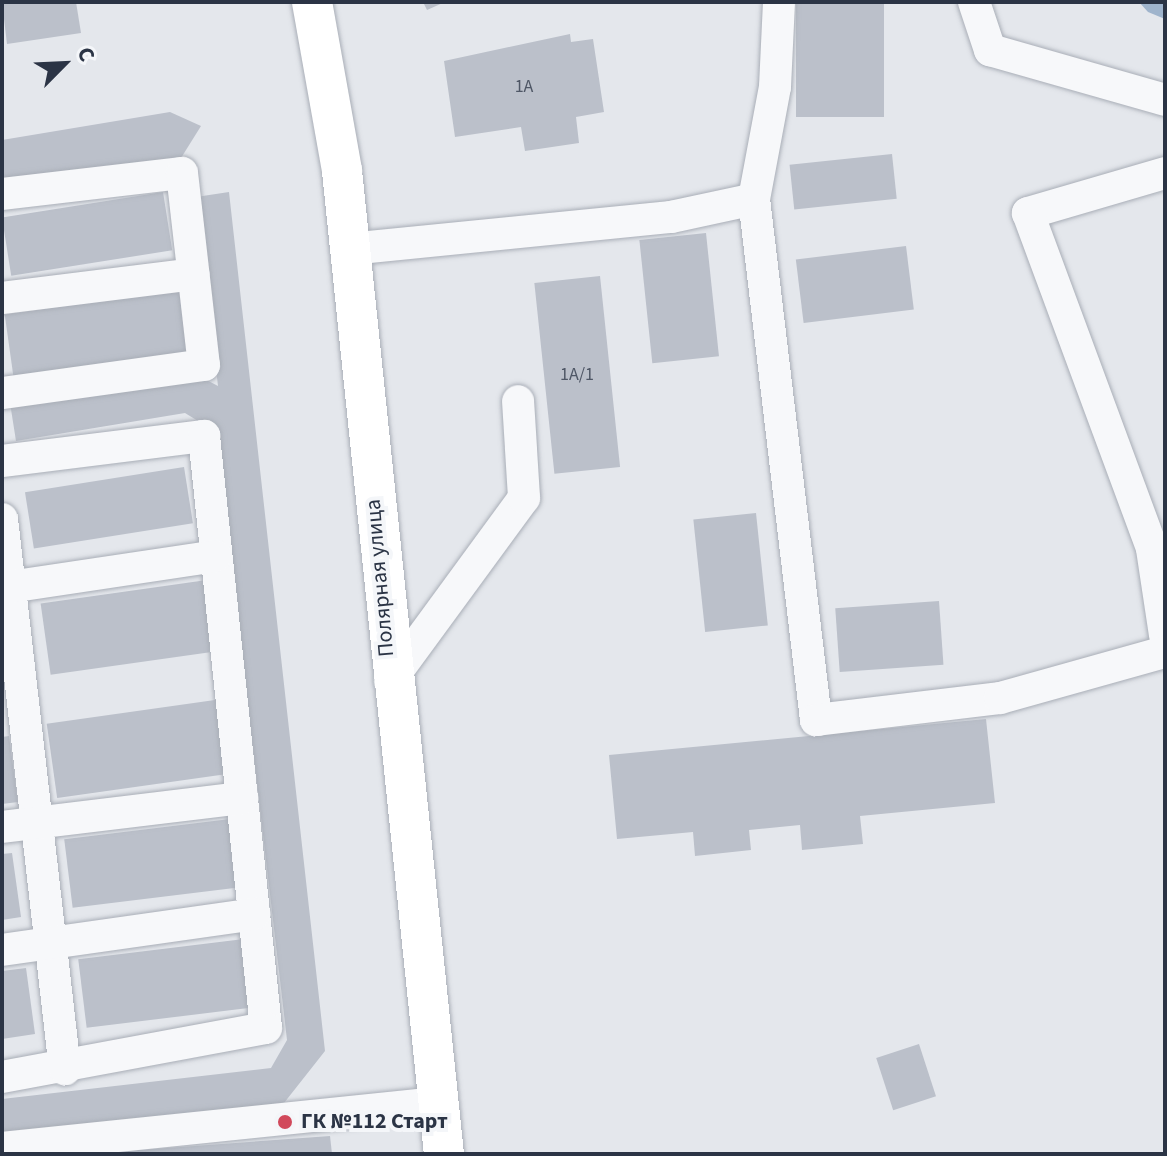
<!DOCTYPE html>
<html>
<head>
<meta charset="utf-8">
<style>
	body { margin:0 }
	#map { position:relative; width:1167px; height:1156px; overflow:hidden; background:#e4e7ec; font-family:"Source Sans 3",sans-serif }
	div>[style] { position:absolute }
	.water>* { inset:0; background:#9fb4cc }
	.building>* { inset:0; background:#bbc0ca; transform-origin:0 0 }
	.roads { filter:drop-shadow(0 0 2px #a9aeb7) drop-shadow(0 0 2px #a9aeb7) }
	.minor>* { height:32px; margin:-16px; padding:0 16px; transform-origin:16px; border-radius:16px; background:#f7f8fa }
	.major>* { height:40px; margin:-20px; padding:0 20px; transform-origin:20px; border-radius:20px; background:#fff }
	.dots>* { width:22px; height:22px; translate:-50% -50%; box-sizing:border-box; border:4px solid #f4f6f9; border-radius:50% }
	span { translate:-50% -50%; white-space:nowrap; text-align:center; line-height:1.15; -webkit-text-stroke:8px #f4f6f9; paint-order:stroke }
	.number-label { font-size:18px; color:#4f5766 }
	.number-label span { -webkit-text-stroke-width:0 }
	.street-label { font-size:22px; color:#2b3445 }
	.poi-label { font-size:22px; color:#2b3445; font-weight:700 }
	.left { translate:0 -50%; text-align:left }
	.frame { position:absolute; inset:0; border:4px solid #2b3445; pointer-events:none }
	.north { position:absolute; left:24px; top:24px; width:80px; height:80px; -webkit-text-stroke:6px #f4f6f9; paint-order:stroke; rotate:66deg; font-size:22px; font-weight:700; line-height:32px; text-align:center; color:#2b3445 }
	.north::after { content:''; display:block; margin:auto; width:28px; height:36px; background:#2b3445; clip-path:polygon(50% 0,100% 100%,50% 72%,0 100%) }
</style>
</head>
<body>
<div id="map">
	<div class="water">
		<i style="clip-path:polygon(1139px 2px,1165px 2px,1165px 19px,1148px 12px)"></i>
	</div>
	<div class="building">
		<i style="clip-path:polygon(2px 2px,76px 2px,81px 33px,7px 44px)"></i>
		<i style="clip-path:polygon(423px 2px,445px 2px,427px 10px)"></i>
		<i style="left:796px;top:2px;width:88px;height:115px"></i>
		<i style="clip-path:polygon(570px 34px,571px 42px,593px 39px,604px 112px,576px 117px,579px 143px,525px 151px,521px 127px,455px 137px,444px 61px)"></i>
		<i style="clip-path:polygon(170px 112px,201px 126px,181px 158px,2px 178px,2px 140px)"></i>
		<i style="left:892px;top:154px;width:45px;height:103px;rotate:84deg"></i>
		<i style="left:163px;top:192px;width:59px;height:163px;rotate:81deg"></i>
		<i style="clip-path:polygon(229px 192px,325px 1051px,284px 1103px,2px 1135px,2px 1099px,271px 1068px,287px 1040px,216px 432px,185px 413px,16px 441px,10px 403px,197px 375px,218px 386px,196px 197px)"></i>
		<i style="left:706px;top:233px;width:124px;height:67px;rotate:84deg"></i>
		<i style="left:906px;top:246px;width:64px;height:111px;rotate:83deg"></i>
		<i style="left:600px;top:276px;width:192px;height:66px;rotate:84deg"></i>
		<i style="left:179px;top:290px;width:67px;height:176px;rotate:82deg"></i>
		<i style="left:184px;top:467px;width:57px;height:161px;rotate:81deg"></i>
		<i style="left:756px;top:513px;width:113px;height:63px;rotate:84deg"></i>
		<i style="left:207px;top:580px;width:72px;height:168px;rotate:82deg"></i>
		<i style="left:939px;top:601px;width:64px;height:104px;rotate:86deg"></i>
		<i style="left:222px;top:699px;width:75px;height:177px;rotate:82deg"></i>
		<i style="clip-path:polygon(986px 719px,995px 803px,860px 816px,863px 844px,802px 850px,800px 825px,749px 830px,751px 850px,695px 856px,693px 832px,617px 839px,609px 755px)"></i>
		<i style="clip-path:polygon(9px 736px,18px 802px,2px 804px,2px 737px)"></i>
		<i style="left:230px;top:819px;width:69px;height:167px;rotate:83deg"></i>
		<i style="clip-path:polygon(12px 853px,21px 917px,2px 920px,2px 854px)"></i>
		<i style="left:244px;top:939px;width:69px;height:167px;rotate:83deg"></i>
		<i style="clip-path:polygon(26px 968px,35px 1034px,2px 1039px,2px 971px)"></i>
		<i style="left:919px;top:1044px;width:55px;height:45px;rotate:72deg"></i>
		<i style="clip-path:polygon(330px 1136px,332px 1154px,112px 1154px,112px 1152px)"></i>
	</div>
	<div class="roads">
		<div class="minor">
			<i style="left:974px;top:2px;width:51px;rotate:71.6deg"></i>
			<i style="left:990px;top:50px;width:182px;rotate:15.9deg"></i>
			<i style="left:1165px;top:173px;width:143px;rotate:163.7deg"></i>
			<i style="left:1028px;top:213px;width:358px;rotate:69.7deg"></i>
			<i style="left:1152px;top:549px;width:87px;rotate:81.4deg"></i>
			<i style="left:2px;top:194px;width:181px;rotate:-6.7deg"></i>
			<i style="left:182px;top:173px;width:193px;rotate:83.5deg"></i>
			<i style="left:204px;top:365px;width:204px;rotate:172.1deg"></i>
			<i style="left:754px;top:199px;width:525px;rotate:83.21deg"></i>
			<i style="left:816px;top:720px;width:185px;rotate:-6.8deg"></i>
			<i style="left:1000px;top:698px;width:171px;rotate:-15.6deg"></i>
			<i style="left:349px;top:249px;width:324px;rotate:-5.7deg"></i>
			<i style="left:671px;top:217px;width:85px;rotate:-12.2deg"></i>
			<i style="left:754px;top:199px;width:114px;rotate:-79.4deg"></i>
			<i style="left:775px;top:87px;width:85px;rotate:-87.3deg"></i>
			<i style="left:2px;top:298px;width:193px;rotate:-7.1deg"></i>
			<i style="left:2px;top:461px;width:204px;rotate:-7.1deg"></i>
			<i style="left:204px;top:436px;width:595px;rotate:84.02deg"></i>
			<i style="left:266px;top:1028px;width:269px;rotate:169.5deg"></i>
			<i style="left:2px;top:519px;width:554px;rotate:83.47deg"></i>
			<i style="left:2px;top:588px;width:216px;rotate:-8.5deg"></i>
			<i style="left:390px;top:681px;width:227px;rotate:-53.8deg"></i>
			<i style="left:524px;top:498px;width:97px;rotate:-93.5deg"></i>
			<i style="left:2px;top:827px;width:242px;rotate:-6.9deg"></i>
			<i style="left:2px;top:950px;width:255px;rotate:-8.1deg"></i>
			<i style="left:2px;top:1148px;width:439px;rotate:-5.9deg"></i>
		</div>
		<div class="major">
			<i style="left:312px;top:2px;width:172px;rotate:79.9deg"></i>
			<i style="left:342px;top:171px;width:988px;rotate:84.08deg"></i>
		</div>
	</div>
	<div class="dots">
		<i style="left:285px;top:1122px;background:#d1495b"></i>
	</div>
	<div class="number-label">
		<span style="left:524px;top:87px">1А</span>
		<span style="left:577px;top:375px">1А/1</span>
	</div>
	<div class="street-label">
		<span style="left:380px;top:578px;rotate:-95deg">Полярная улица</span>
	</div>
	<div class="poi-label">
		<span class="left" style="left:301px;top:1122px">ГК №112 Старт</span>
	</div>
	<div class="frame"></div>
	<div class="north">С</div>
</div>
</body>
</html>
